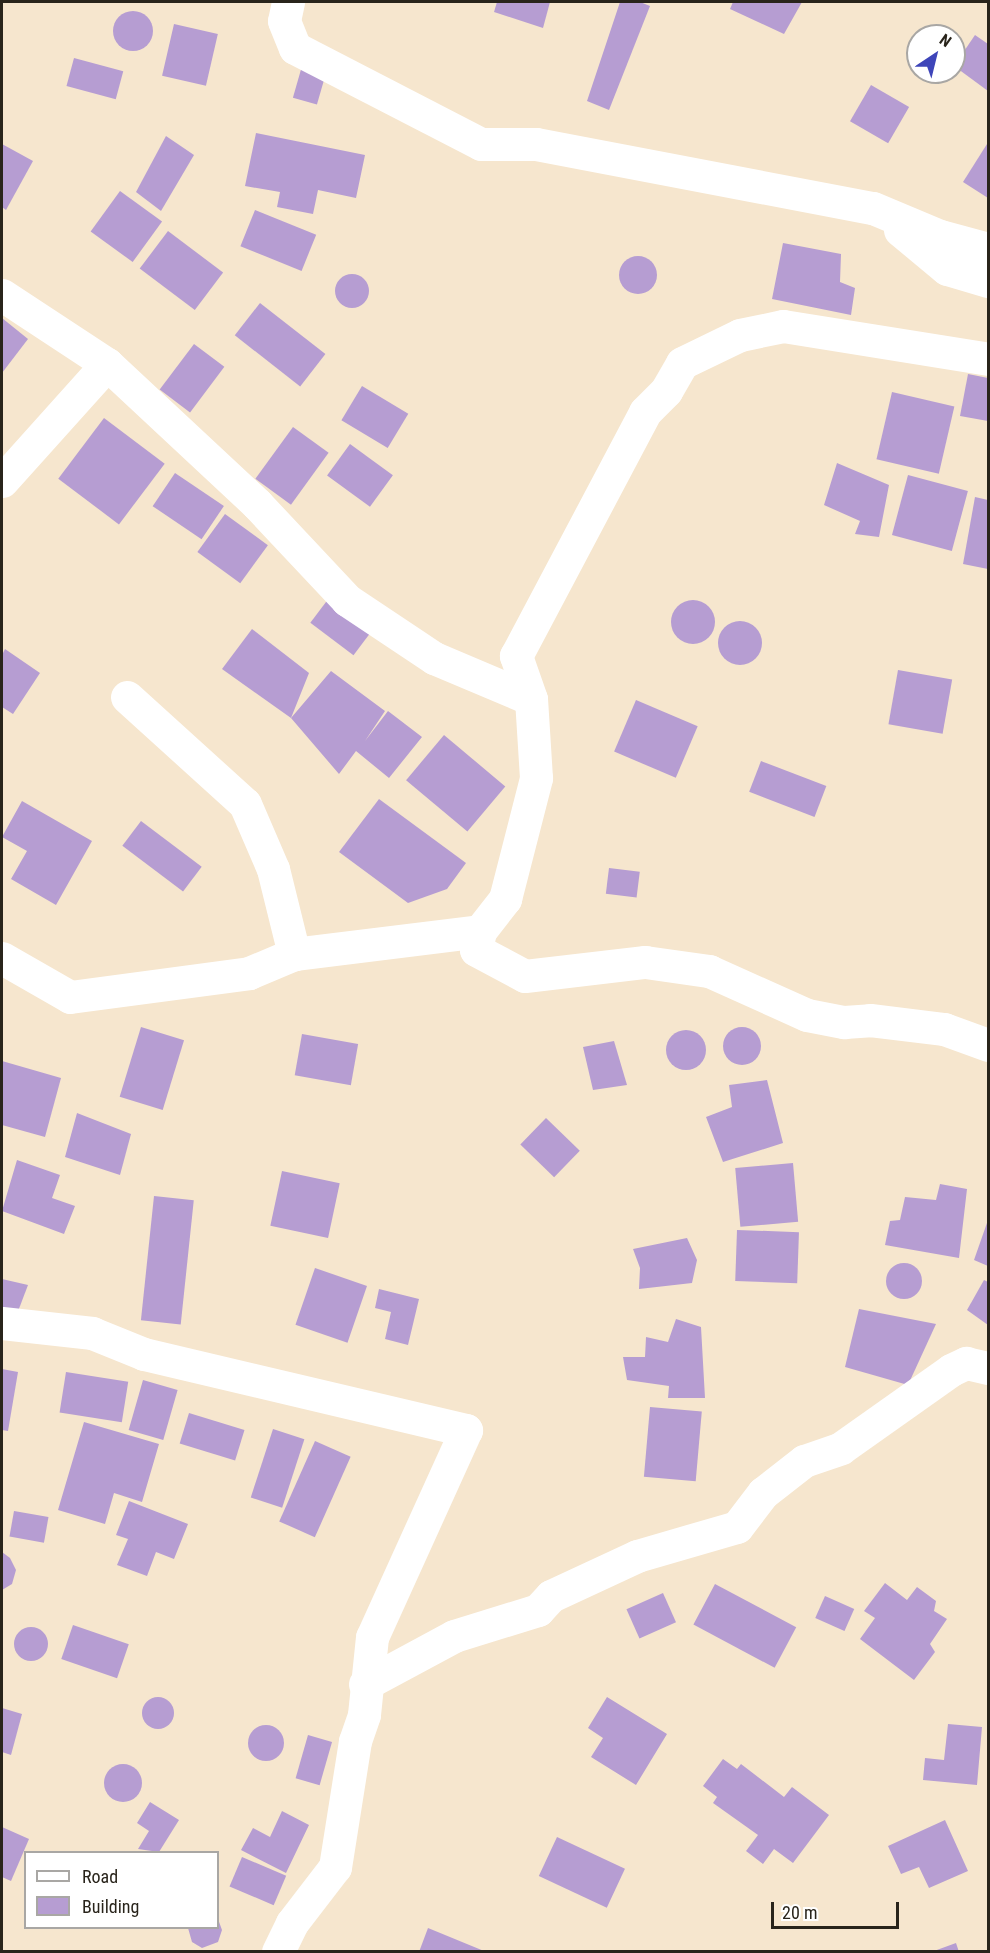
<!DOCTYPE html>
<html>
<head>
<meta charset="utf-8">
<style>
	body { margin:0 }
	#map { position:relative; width:990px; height:1953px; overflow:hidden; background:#f6e6ce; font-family:"Roboto Condensed",sans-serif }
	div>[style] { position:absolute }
	.building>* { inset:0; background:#b69dd2; transform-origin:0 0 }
	.round { border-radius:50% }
	.minor>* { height:33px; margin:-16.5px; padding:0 16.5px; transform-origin:16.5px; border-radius:16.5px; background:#fff }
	span { translate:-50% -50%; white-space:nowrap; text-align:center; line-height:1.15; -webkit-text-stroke:4.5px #fff; paint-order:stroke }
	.frame { position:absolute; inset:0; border:3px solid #29241b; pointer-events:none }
	.legend { position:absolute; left:24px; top:1851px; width:195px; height:78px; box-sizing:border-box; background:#fff; border:2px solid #a9a7a4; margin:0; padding:8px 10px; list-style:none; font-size:18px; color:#29241b }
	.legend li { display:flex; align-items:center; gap:12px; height:30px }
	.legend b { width:30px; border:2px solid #a9a7a4 }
	.north { position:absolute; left:906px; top:24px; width:60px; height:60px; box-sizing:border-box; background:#fff; border:2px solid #a9a7a4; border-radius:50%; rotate:35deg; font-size:16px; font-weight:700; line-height:24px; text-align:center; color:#29241b }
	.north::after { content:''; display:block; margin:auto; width:21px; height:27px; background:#3e45b9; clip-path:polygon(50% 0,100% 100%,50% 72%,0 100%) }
	.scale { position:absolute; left:771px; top:1902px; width:128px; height:27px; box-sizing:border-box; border:3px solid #29241b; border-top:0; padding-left:8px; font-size:18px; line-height:21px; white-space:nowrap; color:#29241b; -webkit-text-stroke:4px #fff; paint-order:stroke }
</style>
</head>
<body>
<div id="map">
	<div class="building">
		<i style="clip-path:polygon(497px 2px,550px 2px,543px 28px,494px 12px)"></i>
		<i style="clip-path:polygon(620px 2px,640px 2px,650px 6px,609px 110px,587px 101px)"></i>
		<i style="clip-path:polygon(733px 2px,802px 2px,784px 34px,730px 9px)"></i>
		<i class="round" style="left:113px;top:11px;width:40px;height:40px"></i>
		<i style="left:174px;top:24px;width:45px;height:53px;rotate:13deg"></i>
		<i style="clip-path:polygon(975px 35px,988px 44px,988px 91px,954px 66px)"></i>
		<i style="left:74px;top:58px;width:51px;height:29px;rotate:15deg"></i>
		<i style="left:302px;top:66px;width:25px;height:33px;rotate:16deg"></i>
		<i style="left:871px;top:85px;width:44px;height:42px;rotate:30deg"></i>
		<i style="clip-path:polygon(256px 133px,365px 155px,356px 198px,318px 190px,313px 214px,277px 207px,280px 192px,245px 186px)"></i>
		<i style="clip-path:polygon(166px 136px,194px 155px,161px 211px,136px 192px)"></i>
		<i style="clip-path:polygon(2px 144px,33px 161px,6px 210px,2px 207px)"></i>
		<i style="clip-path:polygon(987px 144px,988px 145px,988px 198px,963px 182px)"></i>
		<i style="left:120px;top:191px;width:52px;height:50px;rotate:36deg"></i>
		<i style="left:255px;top:210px;width:66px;height:39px;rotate:22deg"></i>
		<i style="left:168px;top:231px;width:69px;height:47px;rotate:37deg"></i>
		<i style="clip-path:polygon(783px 243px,841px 254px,840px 282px,855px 288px,851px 315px,772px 299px)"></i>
		<i class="round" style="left:619px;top:256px;width:38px;height:38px"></i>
		<i class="round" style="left:335px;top:274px;width:34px;height:34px"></i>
		<i style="left:260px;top:303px;width:83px;height:41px;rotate:38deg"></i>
		<i style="clip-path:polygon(2px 318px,28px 339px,2px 373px)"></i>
		<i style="left:194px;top:344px;width:38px;height:57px;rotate:37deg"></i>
		<i style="clip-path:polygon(968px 374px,988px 378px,988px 421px,960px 416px)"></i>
		<i style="left:362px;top:386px;width:54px;height:40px;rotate:31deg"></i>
		<i style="left:892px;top:392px;width:64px;height:69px;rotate:13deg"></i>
		<i style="left:104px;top:418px;width:76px;height:76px;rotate:37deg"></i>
		<i style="left:293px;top:427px;width:44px;height:64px;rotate:36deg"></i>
		<i style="left:350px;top:444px;width:53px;height:39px;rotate:36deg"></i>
		<i style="clip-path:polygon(837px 463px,889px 485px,879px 537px,855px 534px,860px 521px,824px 505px)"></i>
		<i style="left:175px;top:473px;width:59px;height:40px;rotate:34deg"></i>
		<i style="left:908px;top:475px;width:62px;height:62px;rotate:15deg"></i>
		<i style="clip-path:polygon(975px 497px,988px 500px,988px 569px,963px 564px)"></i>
		<i style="left:225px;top:514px;width:53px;height:47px;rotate:36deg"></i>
		<i style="left:329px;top:598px;width:54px;height:31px;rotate:37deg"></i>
		<i class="round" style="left:671px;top:600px;width:44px;height:44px"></i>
		<i class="round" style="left:718px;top:621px;width:44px;height:44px"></i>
		<i style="clip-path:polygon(252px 629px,309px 673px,291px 718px,222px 669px)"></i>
		<i style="clip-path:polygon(5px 649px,40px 673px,13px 714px,2px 707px,2px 655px)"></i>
		<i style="left:898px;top:670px;width:55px;height:55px;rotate:10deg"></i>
		<i style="clip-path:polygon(331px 671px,385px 711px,365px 741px,388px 711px,422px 737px,389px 778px,356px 751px,339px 774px,291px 718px)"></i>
		<i style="left:636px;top:700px;width:67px;height:56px;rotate:23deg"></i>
		<i style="left:444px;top:735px;width:80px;height:59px;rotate:40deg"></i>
		<i style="left:761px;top:761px;width:70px;height:33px;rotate:21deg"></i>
		<i style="clip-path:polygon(379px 799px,466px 863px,447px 889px,408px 903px,339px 852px)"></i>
		<i style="clip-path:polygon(22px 801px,92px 841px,56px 905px,11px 879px,27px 851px,2px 837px)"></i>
		<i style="left:141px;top:821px;width:76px;height:31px;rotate:37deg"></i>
		<i style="left:609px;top:868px;width:31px;height:26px;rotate:7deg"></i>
		<i class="round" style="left:723px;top:1027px;width:38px;height:38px"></i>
		<i style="left:141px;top:1027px;width:45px;height:73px;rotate:17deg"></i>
		<i class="round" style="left:666px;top:1030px;width:40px;height:40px"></i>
		<i style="left:302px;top:1034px;width:57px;height:42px;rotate:10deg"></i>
		<i style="clip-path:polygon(614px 1041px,627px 1085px,593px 1090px,583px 1047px)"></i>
		<i style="clip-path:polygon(2px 1061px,61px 1078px,45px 1137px,2px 1125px)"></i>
		<i style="clip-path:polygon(767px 1080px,783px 1143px,723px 1162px,706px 1117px,732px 1107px,729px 1085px)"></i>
		<i style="clip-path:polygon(77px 1113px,131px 1134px,120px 1175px,65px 1157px)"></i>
		<i style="left:546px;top:1118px;width:47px;height:37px;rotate:44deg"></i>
		<i style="clip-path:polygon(17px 1160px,60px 1175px,52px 1198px,75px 1206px,64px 1234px,2px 1211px)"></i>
		<i style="left:793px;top:1163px;width:59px;height:58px;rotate:85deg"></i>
		<i style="left:282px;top:1171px;width:59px;height:56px;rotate:12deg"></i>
		<i style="clip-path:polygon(940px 1184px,967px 1189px,959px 1258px,885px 1245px,890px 1221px,900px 1220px,905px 1197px,936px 1200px)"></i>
		<i style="left:154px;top:1196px;width:40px;height:125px;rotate:6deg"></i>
		<i style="clip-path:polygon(988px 1220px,988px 1266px,974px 1260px)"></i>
		<i style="left:737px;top:1230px;width:62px;height:51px;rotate:2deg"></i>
		<i style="clip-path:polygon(687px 1238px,697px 1260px,692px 1283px,639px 1289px,640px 1268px,633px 1249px)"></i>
		<i class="round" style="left:886px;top:1263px;width:36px;height:36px"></i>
		<i style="left:315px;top:1268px;width:55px;height:60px;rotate:19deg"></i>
		<i style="clip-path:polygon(2px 1279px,28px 1285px,17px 1314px,2px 1310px)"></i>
		<i style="clip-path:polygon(984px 1280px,988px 1282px,988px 1325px,967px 1310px)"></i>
		<i style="clip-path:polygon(379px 1289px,419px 1299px,408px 1345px,385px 1339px,391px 1312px,375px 1308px)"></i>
		<i style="clip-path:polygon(859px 1309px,936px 1324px,908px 1385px,845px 1367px)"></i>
		<i style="clip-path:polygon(676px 1319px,701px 1327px,705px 1398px,668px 1398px,669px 1386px,627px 1380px,623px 1357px,645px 1357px,646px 1337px,668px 1342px)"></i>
		<i style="clip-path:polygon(2px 1369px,18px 1372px,8px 1431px,2px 1430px)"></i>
		<i style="left:66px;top:1372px;width:63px;height:41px;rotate:9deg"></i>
		<i style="left:143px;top:1380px;width:36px;height:52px;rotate:16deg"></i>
		<i style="left:650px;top:1407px;width:52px;height:70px;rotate:5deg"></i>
		<i style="left:189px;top:1413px;width:58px;height:32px;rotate:17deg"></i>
		<i style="clip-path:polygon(84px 1422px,159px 1444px,142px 1502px,114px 1493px,105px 1524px,58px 1510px)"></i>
		<i style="left:273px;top:1429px;width:33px;height:72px;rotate:18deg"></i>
		<i style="left:315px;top:1441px;width:39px;height:88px;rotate:24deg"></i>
		<i style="clip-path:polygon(129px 1501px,188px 1524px,174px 1559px,156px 1552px,147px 1576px,117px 1565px,128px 1539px,116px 1535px)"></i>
		<i style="left:14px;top:1511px;width:35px;height:26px;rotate:10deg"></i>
		<i style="clip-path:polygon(2px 1552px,10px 1558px,16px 1570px,12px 1584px,2px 1590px)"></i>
		<i style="clip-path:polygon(885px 1583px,907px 1600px,917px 1587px,936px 1601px,934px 1611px,947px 1619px,930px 1644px,935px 1652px,914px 1680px,860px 1639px,875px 1618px,864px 1611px)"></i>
		<i style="left:715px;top:1584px;width:92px;height:46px;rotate:28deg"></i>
		<i style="left:663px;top:1593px;width:32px;height:40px;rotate:66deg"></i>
		<i style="left:825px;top:1596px;width:32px;height:24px;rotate:24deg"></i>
		<i style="left:73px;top:1625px;width:59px;height:36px;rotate:19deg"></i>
		<i class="round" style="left:14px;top:1627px;width:34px;height:34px"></i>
		<i style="clip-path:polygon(607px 1697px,667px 1734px,636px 1785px,591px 1757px,603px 1738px,588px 1728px)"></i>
		<i class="round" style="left:142px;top:1697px;width:32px;height:32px"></i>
		<i style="clip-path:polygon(2px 1708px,22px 1714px,11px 1755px,2px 1752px)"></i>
		<i style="clip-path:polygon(948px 1724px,982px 1727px,977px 1785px,923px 1780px,925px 1758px,944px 1760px)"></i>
		<i class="round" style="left:248px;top:1725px;width:36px;height:36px"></i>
		<i style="left:308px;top:1735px;width:25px;height:45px;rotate:16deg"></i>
		<i style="clip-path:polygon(723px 1759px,737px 1769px,741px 1764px,784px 1797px,792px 1787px,829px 1815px,793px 1863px,774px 1849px,763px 1864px,746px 1851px,758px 1835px,713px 1803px,717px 1797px,703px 1786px)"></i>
		<i class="round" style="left:104px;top:1764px;width:38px;height:38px"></i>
		<i style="clip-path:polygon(150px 1802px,179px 1820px,159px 1852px,138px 1849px,149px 1831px,137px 1823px)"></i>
		<i style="clip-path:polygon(282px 1811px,309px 1825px,286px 1873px,241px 1850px,253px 1828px,270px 1837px)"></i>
		<i style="clip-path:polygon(945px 1820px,968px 1871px,929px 1888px,919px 1867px,901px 1874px,888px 1846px)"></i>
		<i style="clip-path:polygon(2px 1827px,29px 1839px,11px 1881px,2px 1877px)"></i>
		<i style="left:557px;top:1837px;width:75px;height:43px;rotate:25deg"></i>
		<i style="left:242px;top:1857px;width:48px;height:32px;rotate:23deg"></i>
		<i style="clip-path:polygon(218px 1919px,222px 1930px,218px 1942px,202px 1948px,192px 1942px,188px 1928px,218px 1928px)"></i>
		<i style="clip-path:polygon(428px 1928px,484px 1951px,484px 1952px,419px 1952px)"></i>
		<i style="clip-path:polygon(956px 1943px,959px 1952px,934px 1952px,934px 1951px)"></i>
	</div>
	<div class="minor">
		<i style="left:288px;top:2px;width:19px;rotate:102deg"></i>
		<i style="left:284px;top:21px;width:29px;rotate:68deg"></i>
		<i style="left:295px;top:48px;width:209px;rotate:27.3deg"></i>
		<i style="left:481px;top:144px;width:55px"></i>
		<i style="left:536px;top:144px;width:343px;rotate:10.8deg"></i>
		<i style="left:873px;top:208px;width:73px;rotate:22.7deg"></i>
		<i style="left:940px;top:236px;width:50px;rotate:15.2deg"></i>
		<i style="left:900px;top:230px;width:61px;rotate:39.7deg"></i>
		<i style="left:947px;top:269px;width:43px;rotate:16.3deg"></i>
		<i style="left:2px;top:295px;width:126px;rotate:33.3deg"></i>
		<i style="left:107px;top:364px;width:205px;rotate:43deg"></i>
		<i style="left:257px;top:504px;width:132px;rotate:46.8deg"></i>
		<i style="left:347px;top:600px;width:105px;rotate:33.7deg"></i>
		<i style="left:434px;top:658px;width:105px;rotate:22.9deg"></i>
		<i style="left:2px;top:481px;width:157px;rotate:-48.1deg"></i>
		<i style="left:127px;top:697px;width:159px;rotate:42.2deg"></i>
		<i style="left:245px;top:804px;width:71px;rotate:66.7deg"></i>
		<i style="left:273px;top:869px;width:88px;rotate:76.1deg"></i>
		<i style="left:480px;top:931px;width:19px;rotate:102deg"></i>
		<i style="left:476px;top:950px;width:55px;rotate:28deg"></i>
		<i style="left:525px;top:976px;width:121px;rotate:-6.7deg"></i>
		<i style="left:645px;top:962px;width:65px;rotate:8deg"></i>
		<i style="left:709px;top:971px;width:107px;rotate:24.2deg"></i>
		<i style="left:807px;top:1015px;width:38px;rotate:11deg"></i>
		<i style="left:844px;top:1022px;width:26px;rotate:-4deg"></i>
		<i style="left:870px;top:1020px;width:75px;rotate:6.9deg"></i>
		<i style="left:944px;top:1029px;width:47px;rotate:20deg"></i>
		<i style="left:2px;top:958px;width:78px;rotate:29.8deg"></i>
		<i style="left:70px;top:997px;width:181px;rotate:-7.6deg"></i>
		<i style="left:249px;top:973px;width:49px;rotate:-22.9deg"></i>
		<i style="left:294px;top:954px;width:187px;rotate:-7deg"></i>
		<i style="left:480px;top:931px;width:41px;rotate:-52deg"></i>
		<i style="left:505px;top:899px;width:125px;rotate:-75.6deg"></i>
		<i style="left:536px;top:778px;width:79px;rotate:-93.6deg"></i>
		<i style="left:531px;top:699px;width:46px;rotate:-109.2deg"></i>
		<i style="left:516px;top:656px;width:276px;rotate:-62.1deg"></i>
		<i style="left:645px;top:412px;width:30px;rotate:-45deg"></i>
		<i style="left:666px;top:391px;width:32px;rotate:-60deg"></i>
		<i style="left:682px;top:363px;width:64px;rotate:-25.8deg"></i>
		<i style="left:740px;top:335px;width:44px;rotate:-11.8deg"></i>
		<i style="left:783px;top:326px;width:208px;rotate:9.1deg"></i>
		<i style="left:2px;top:1323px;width:91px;rotate:6.3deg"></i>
		<i style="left:92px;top:1333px;width:56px;rotate:22deg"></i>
		<i style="left:144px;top:1354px;width:331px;rotate:13.3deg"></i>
		<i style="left:466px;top:1430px;width:227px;rotate:114.4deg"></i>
		<i style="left:372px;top:1637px;width:78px;rotate:95.9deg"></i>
		<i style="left:364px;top:1715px;width:28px;rotate:109deg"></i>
		<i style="left:355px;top:1741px;width:128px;rotate:99deg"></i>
		<i style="left:335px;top:1867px;width:71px;rotate:127.5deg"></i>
		<i style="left:292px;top:1923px;width:32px;rotate:116deg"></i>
		<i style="left:365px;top:1684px;width:101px;rotate:-28.3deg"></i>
		<i style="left:454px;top:1636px;width:88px;rotate:-17.2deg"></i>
		<i style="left:538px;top:1610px;width:19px;rotate:-47deg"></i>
		<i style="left:551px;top:1596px;width:95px;rotate:-24.9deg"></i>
		<i style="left:637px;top:1556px;width:104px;rotate:-16.2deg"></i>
		<i style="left:737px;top:1527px;width:43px;rotate:-52.6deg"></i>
		<i style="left:763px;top:1493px;width:52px;rotate:-38deg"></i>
		<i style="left:804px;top:1461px;width:39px;rotate:-19deg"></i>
		<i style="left:841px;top:1448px;width:135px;rotate:-35.3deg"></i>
		<i style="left:951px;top:1370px;width:17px;rotate:-25deg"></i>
		<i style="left:966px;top:1363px;width:23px;rotate:13deg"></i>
	</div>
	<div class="frame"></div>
	<ul class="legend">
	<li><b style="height:8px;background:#fff"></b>Road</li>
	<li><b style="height:16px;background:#b69dd2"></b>Building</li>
	</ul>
	<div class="north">N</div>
	<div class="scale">20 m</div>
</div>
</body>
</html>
